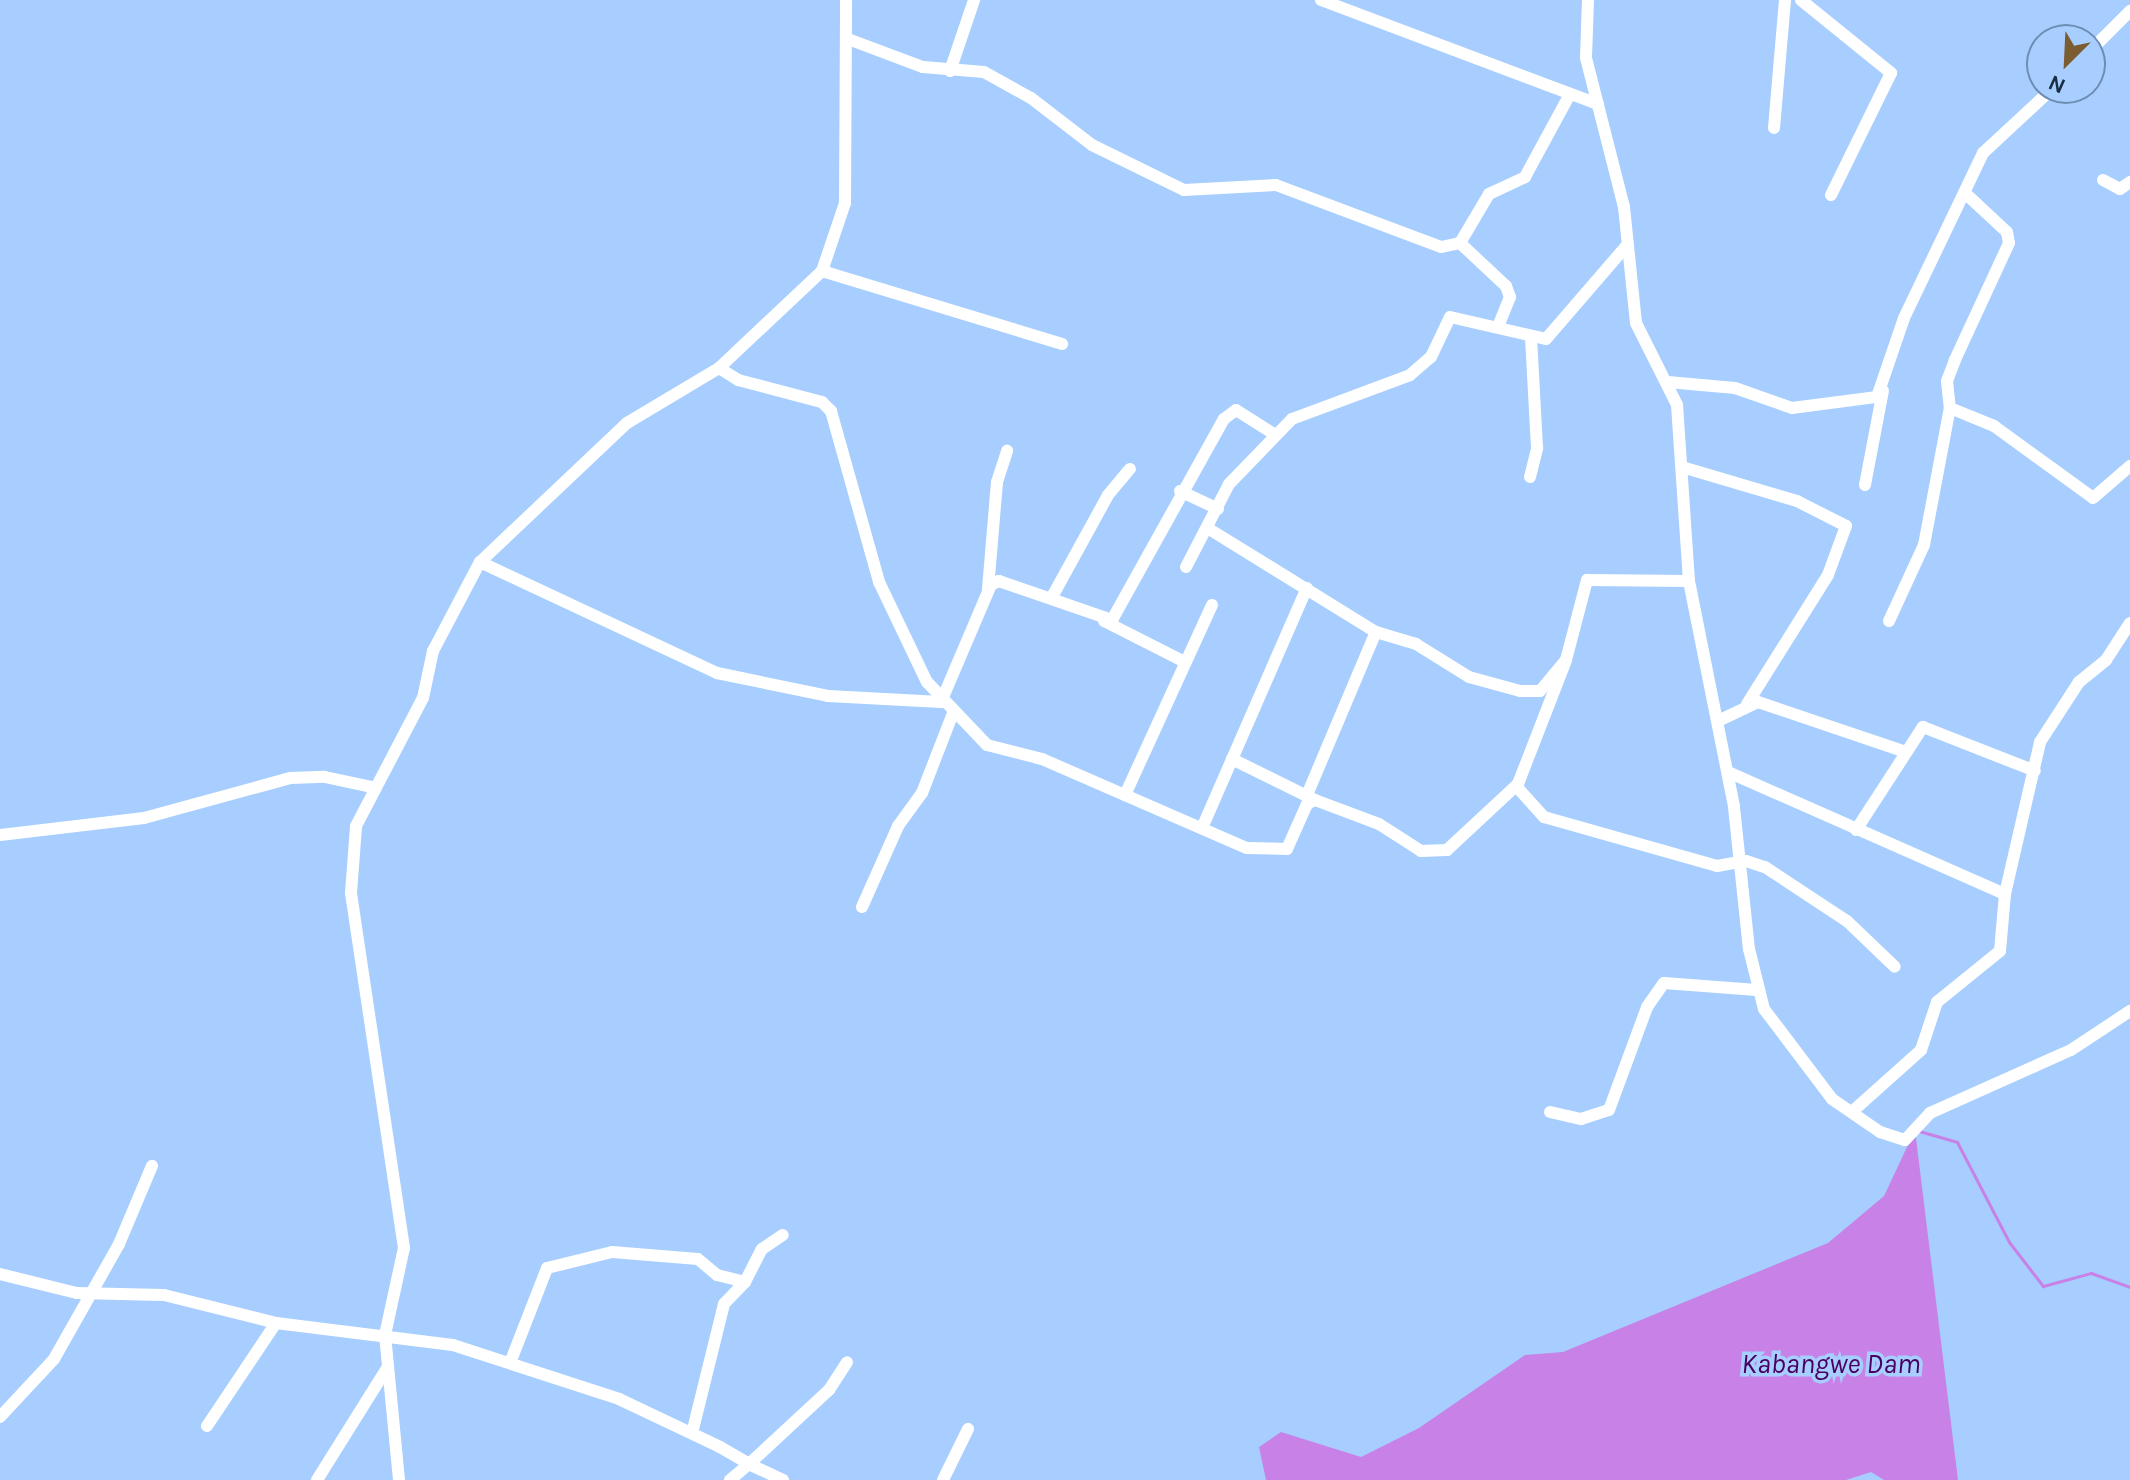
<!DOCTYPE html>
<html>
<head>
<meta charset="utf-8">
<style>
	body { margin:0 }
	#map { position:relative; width:2130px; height:1480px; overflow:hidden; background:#a7cefe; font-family:Karla,sans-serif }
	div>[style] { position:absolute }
	.water>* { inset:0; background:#c781e7 }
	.stream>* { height:3px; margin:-1.5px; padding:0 1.5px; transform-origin:1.5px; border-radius:1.5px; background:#c781e7 }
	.minor>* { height:12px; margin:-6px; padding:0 6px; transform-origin:6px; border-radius:6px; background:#fff }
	span { translate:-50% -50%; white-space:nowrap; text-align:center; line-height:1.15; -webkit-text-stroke:7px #a7cefe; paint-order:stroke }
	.water-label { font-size:28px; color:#490061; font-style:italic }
	.north { position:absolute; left:2026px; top:24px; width:80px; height:80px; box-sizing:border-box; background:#a7cefe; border:2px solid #6e8db3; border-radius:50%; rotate:204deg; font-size:22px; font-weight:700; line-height:32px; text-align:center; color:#192c43 }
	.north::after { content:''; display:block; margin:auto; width:28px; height:36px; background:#7c5d32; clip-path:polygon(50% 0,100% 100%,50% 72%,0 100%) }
</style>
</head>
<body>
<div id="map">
	<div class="water">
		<i style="clip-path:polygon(1915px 1130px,1958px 1480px,1884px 1480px,1871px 1472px,1846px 1480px,1266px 1480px,1259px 1447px,1281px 1432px,1361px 1457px,1419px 1428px,1525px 1355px,1563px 1352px,1828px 1243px,1884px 1196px)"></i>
	</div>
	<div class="stream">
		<i style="left:1919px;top:1131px;width:40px;rotate:16deg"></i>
		<i style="left:1957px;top:1142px;width:113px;rotate:62.5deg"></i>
		<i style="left:2009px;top:1242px;width:56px;rotate:52.3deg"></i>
		<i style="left:2043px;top:1286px;width:50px;rotate:-15.2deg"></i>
		<i style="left:2091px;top:1273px;width:41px;rotate:19.7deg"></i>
	</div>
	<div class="minor">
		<i style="left:1321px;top:0;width:296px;rotate:20.6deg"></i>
		<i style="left:1588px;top:0;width:58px;rotate:92deg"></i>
		<i style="left:1586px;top:58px;width:154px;rotate:75.7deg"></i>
		<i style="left:1624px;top:207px;width:117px;rotate:84.1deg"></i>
		<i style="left:1636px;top:323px;width:92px;rotate:63.4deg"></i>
		<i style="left:1677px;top:405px;width:176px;rotate:86.1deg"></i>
		<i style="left:1689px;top:581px;width:230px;rotate:78.7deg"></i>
		<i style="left:1734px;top:807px;width:143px;rotate:84deg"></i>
		<i style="left:1749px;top:949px;width:62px;rotate:76deg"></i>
		<i style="left:1764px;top:1009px;width:113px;rotate:52.9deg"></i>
		<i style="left:1832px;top:1099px;width:58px;rotate:34.5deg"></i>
		<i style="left:1880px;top:1132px;width:26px;rotate:18deg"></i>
		<i style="left:1905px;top:1140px;width:37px;rotate:-47deg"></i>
		<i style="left:1930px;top:1113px;width:154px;rotate:-24.1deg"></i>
		<i style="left:2071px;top:1050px;width:71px;rotate:-33.5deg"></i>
		<i style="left:1801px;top:0;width:116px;rotate:39deg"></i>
		<i style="left:1891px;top:73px;width:136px;rotate:116.2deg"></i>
		<i style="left:848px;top:39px;width:80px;rotate:20.5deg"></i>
		<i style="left:923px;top:67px;width:61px;rotate:4.7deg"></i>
		<i style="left:984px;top:72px;width:54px;rotate:29deg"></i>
		<i style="left:1031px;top:98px;width:77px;rotate:37.6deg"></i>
		<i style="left:1092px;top:145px;width:102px;rotate:26.1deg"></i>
		<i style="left:1184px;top:190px;width:92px;rotate:-3.1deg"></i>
		<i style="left:1276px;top:185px;width:176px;rotate:20.6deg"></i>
		<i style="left:1441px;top:247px;width:19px;rotate:-12deg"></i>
		<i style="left:1460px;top:243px;width:57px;rotate:-59.4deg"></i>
		<i style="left:1489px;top:194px;width:40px;rotate:-25deg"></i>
		<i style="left:1525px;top:177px;width:94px;rotate:-61.5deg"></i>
		<i style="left:2090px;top:51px;width:57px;rotate:-45deg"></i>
		<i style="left:950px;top:71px;width:75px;rotate:-71.3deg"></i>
		<i style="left:1774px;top:128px;width:128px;rotate:-85.1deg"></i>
		<i style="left:2103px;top:180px;width:19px;rotate:28deg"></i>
		<i style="left:2120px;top:189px;width:12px;rotate:-35deg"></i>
		<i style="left:1965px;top:193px;width:57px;rotate:42.9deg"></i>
		<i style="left:2007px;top:232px;width:11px;rotate:80deg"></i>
		<i style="left:2009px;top:243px;width:129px;rotate:114.8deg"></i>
		<i style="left:1955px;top:360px;width:22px;rotate:111deg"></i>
		<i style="left:1947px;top:381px;width:27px;rotate:84deg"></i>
		<i style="left:1950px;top:408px;width:48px;rotate:22.2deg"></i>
		<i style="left:1994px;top:426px;width:122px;rotate:36deg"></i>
		<i style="left:2093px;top:498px;width:49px;rotate:-40.9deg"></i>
		<i style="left:1460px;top:243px;width:63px;rotate:43.1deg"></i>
		<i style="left:1506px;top:286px;width:12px;rotate:70deg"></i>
		<i style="left:1510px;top:297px;width:31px;rotate:112deg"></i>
		<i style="left:822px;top:271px;width:251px;rotate:16.9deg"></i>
		<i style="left:719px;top:368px;width:22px;rotate:32deg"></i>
		<i style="left:738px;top:380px;width:87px;rotate:14.7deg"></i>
		<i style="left:822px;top:402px;width:13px;rotate:45deg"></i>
		<i style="left:831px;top:411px;width:178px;rotate:74.3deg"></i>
		<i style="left:879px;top:582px;width:111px;rotate:64.4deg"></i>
		<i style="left:927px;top:682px;width:87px;rotate:46.4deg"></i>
		<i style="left:987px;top:745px;width:57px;rotate:14.3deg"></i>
		<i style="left:1042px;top:759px;width:223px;rotate:23.5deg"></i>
		<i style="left:1247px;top:848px;width:40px;rotate:1.4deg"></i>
		<i style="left:1287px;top:849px;width:49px;rotate:-66deg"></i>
		<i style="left:1307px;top:804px;width:9px;rotate:-27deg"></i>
		<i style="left:1315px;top:800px;width:68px;rotate:20.6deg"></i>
		<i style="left:1379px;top:824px;width:50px;rotate:32.7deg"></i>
		<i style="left:1421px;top:851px;width:26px;rotate:-2deg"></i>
		<i style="left:1447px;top:850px;width:97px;rotate:-42.9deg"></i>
		<i style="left:1518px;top:784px;width:133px;rotate:-68.8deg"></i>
		<i style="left:1668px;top:382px;width:67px;rotate:5.1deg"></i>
		<i style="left:1735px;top:388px;width:60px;rotate:19.3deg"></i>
		<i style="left:1792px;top:408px;width:86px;rotate:-7.4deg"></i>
		<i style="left:1877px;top:397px;width:83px;rotate:-71.1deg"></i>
		<i style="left:1904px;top:318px;width:183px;rotate:-64.4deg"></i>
		<i style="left:1983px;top:153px;width:96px;rotate:-42.9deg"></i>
		<i style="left:1682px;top:467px;width:120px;rotate:16.5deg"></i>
		<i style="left:1797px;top:501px;width:55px;rotate:27deg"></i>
		<i style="left:1846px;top:526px;width:52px;rotate:110.2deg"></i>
		<i style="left:1828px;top:575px;width:152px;rotate:122.1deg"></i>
		<i style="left:1530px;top:477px;width:30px;rotate:-76deg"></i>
		<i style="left:1537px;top:448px;width:111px;rotate:-93.1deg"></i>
		<i style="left:1865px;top:485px;width:96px;rotate:-79.2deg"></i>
		<i style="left:1180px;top:491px;width:42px;rotate:25.3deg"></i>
		<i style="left:1209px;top:529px;width:196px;rotate:31.7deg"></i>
		<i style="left:1376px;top:632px;width:42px;rotate:16.7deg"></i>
		<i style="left:1416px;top:644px;width:62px;rotate:31.9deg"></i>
		<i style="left:1469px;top:677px;width:53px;rotate:15.4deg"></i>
		<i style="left:1520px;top:691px;width:20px"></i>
		<i style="left:1540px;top:691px;width:40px;rotate:-50deg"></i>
		<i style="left:1566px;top:660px;width:83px;rotate:-75.3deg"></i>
		<i style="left:1587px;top:580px;width:102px;rotate:0.6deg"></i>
		<i style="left:480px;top:562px;width:262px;rotate:25.1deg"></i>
		<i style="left:717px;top:673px;width:113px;rotate:11.7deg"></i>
		<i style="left:828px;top:696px;width:113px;rotate:3deg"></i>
		<i style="left:941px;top:702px;width:127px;rotate:-66.9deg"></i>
		<i style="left:991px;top:585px;width:9px;rotate:-27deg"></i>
		<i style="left:999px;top:581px;width:120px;rotate:19deg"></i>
		<i style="left:1112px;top:620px;width:230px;rotate:-60.9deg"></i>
		<i style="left:1224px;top:419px;width:15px;rotate:-37deg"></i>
		<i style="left:1236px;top:410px;width:45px;rotate:32.3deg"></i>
		<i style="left:1186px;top:567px;width:93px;rotate:-62.6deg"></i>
		<i style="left:1229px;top:484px;width:91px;rotate:-45.9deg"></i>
		<i style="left:1292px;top:419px;width:126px;rotate:-20.4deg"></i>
		<i style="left:1410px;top:375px;width:28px;rotate:-41deg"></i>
		<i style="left:1431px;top:357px;width:44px;rotate:-64.6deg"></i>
		<i style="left:1450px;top:317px;width:98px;rotate:12.9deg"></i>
		<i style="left:1546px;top:339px;width:125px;rotate:-49.2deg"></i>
		<i style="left:988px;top:589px;width:107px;rotate:-85.2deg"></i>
		<i style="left:997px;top:482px;width:33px;rotate:-72deg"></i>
		<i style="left:1052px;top:597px;width:116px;rotate:-61.2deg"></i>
		<i style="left:1108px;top:495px;width:34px;rotate:-50deg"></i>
		<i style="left:1104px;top:621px;width:89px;rotate:26.9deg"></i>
		<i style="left:1889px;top:621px;width:84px;rotate:-65.3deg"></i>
		<i style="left:1924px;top:545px;width:139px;rotate:-79.3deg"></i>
		<i style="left:1718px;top:721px;width:44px;rotate:-25.4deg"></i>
		<i style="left:1758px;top:702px;width:153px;rotate:18.7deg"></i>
		<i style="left:1232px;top:759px;width:90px;rotate:26.3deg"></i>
		<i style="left:1728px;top:772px;width:303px;rotate:23.8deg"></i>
		<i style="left:1516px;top:786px;width:42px;rotate:47.9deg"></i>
		<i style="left:1544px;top:817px;width:180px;rotate:15.8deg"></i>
		<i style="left:1717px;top:866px;width:29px;rotate:-10deg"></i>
		<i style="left:1746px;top:861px;width:20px;rotate:18deg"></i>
		<i style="left:1765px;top:867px;width:98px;rotate:33.4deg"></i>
		<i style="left:1847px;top:921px;width:66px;rotate:43.8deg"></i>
		<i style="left:1125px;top:795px;width:209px;rotate:-65.4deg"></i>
		<i style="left:1307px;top:795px;width:177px;rotate:-67.1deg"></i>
		<i style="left:1202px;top:828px;width:262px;rotate:-66.4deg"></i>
		<i style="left:1856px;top:830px;width:123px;rotate:-57deg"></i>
		<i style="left:1923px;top:727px;width:120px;rotate:21.4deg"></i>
		<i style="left:0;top:835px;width:145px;rotate:-6.7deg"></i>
		<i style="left:144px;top:818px;width:151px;rotate:-15.3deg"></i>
		<i style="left:290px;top:778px;width:35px;rotate:-2deg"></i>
		<i style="left:325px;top:777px;width:52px;rotate:12.2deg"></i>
		<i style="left:862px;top:907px;width:89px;rotate:-66deg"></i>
		<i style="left:898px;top:826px;width:41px;rotate:-54deg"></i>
		<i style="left:922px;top:793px;width:86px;rotate:-68.8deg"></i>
		<i style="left:1854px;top:1110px;width:90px;rotate:-41.8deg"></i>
		<i style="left:1921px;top:1050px;width:51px;rotate:-71.6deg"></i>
		<i style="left:1937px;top:1002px;width:81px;rotate:-39deg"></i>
		<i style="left:2000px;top:951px;width:57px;rotate:-85deg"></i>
		<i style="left:2005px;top:894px;width:156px;rotate:-77deg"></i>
		<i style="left:2040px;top:742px;width:72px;rotate:-57deg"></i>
		<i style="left:2079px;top:682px;width:35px;rotate:-39deg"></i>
		<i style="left:2106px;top:660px;width:44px;rotate:-57deg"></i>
		<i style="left:1550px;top:1112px;width:32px;rotate:13deg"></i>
		<i style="left:1581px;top:1119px;width:29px;rotate:-18deg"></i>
		<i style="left:1609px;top:1110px;width:110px;rotate:-69.7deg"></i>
		<i style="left:1647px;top:1007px;width:29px;rotate:-55deg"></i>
		<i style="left:1664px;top:983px;width:93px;rotate:4.3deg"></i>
		<i style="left:0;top:1274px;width:79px;rotate:13.9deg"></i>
		<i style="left:77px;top:1293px;width:87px;rotate:1.3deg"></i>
		<i style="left:164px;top:1295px;width:115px;rotate:14deg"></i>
		<i style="left:276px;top:1323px;width:178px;rotate:7.1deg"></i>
		<i style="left:453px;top:1345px;width:175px;rotate:18deg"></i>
		<i style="left:619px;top:1399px;width:112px;rotate:25.4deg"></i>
		<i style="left:720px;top:1447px;width:34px;rotate:30deg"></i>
		<i style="left:749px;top:1464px;width:25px;rotate:140deg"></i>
		<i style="left:745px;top:1282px;width:37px;rotate:-63deg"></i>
		<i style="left:762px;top:1249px;width:25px;rotate:-34deg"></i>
		<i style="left:510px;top:1363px;width:102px;rotate:-68.7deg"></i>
		<i style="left:547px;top:1268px;width:67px;rotate:-13.8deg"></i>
		<i style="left:612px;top:1252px;width:86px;rotate:4.7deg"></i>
		<i style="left:698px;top:1259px;width:25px;rotate:40deg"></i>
		<i style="left:717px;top:1275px;width:29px;rotate:14deg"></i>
		<i style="left:745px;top:1282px;width:30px;rotate:134deg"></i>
		<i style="left:724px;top:1304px;width:133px;rotate:103.9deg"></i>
		<i style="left:0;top:1417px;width:79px;rotate:-47deg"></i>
		<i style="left:54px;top:1359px;width:132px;rotate:-60.5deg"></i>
		<i style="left:119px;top:1244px;width:85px;rotate:-67.1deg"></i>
		<i style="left:207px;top:1426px;width:124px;rotate:-56.2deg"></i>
		<i style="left:317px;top:1480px;width:132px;rotate:-58deg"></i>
		<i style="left:399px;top:1480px;width:146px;rotate:-95.5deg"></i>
		<i style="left:385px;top:1335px;width:89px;rotate:-77.7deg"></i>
		<i style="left:404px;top:1248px;width:359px;rotate:-98.5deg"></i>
		<i style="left:351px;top:893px;width:67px;rotate:-85.7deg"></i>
		<i style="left:356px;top:826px;width:144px;rotate:-62.4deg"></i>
		<i style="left:423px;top:698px;width:48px;rotate:-78deg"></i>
		<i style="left:433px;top:651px;width:101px;rotate:-62.2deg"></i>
		<i style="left:480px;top:562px;width:202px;rotate:-43.4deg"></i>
		<i style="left:627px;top:423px;width:107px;rotate:-30.9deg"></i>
		<i style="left:719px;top:368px;width:141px;rotate:-43.3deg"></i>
		<i style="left:822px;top:271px;width:72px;rotate:-71.3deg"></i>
		<i style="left:845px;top:203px;width:203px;rotate:-89.7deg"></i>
		<i style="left:783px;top:1480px;width:38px;rotate:-155deg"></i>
		<i style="left:749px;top:1464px;width:109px;rotate:-42.8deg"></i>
		<i style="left:829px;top:1390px;width:33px;rotate:-57deg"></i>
		<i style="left:943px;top:1480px;width:57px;rotate:-63.9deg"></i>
	</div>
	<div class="water-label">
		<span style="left:1831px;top:1364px">Kabangwe Dam</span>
	</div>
	<div class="north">N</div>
</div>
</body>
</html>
